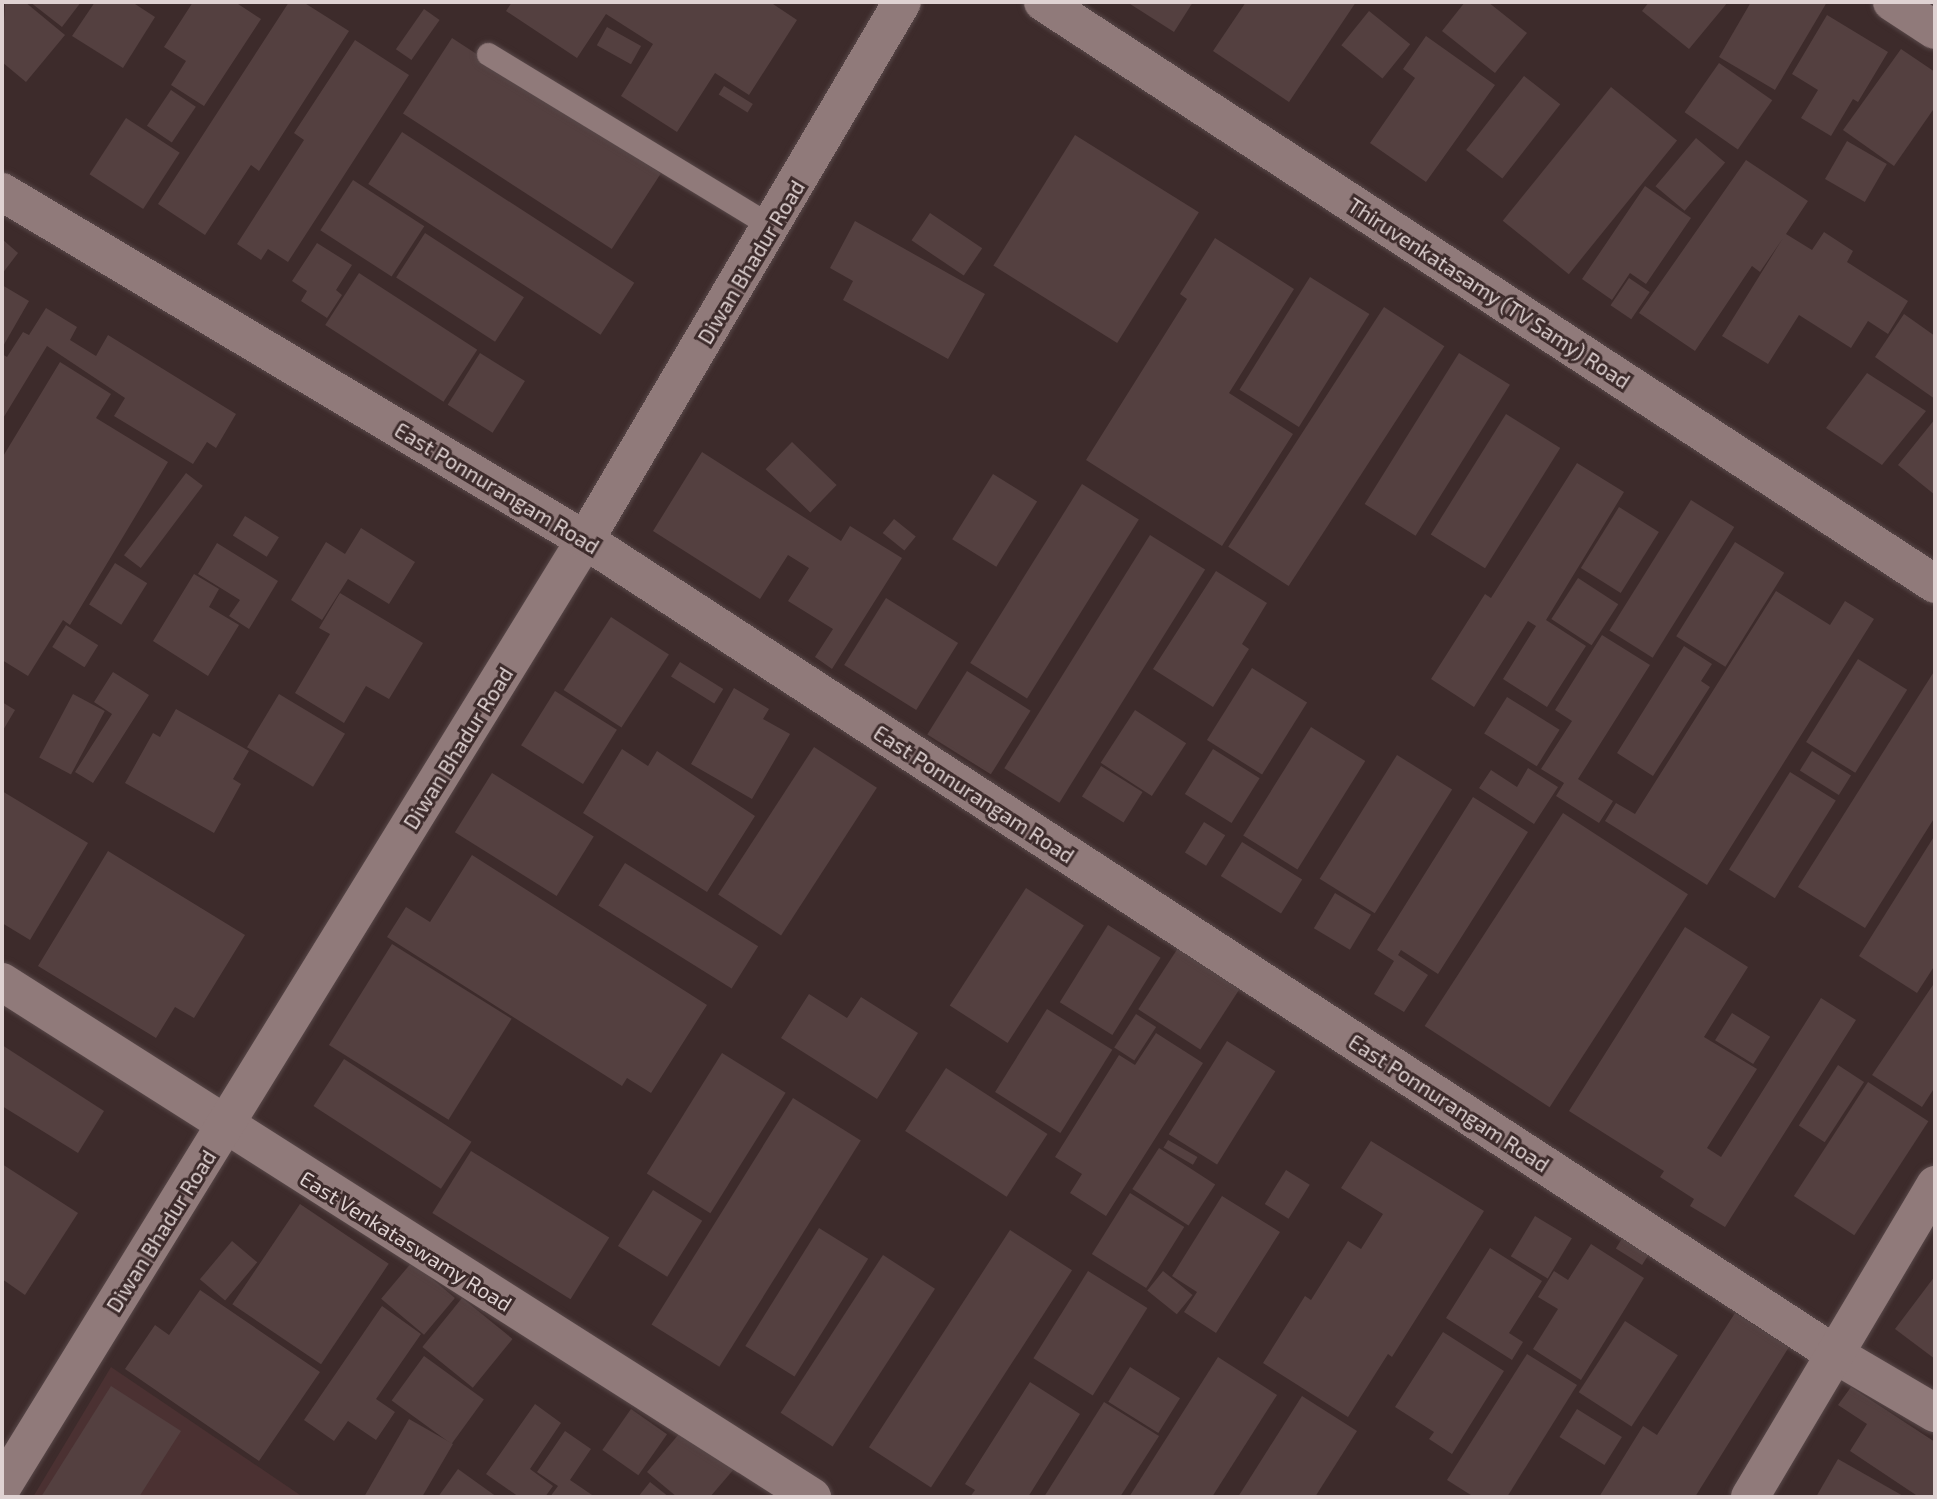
<!DOCTYPE html>
<html>
<head>
<meta charset="utf-8">
<style>
	body { margin:0 }
	#map { position:relative; width:1937px; height:1499px; overflow:hidden; background:#3d2b2b; font-family:"Exo 2",sans-serif }
	div>[style] { position:absolute }
	.built>* { inset:0; background:#4b3132 }
	.building>* { inset:0; background:#544040; transform-origin:0 0 }
	.roads { filter:drop-shadow(0 0 2px #584849) drop-shadow(0 0 2px #584849) }
	.service>* { height:23px; margin:-11.5px; padding:0 11.5px; transform-origin:11.5px; border-radius:11.5px; background:#907a7a }
	.minor>* { height:38px; margin:-19px; padding:0 19px; transform-origin:19px; border-radius:19px; background:#907a7a }
	.tertiary>* { height:38px; margin:-19px; padding:0 19px; transform-origin:19px; border-radius:19px; background:#907a7a }
	.secondary>* { height:38px; margin:-19px; padding:0 19px; transform-origin:19px; border-radius:19px; background:#907a7a }
	span { translate:-50% -50%; white-space:nowrap; text-align:center; line-height:1.15; -webkit-text-stroke:6px #3d2b2b; paint-order:stroke }
	.street-label { font-size:21px; color:#dfd2d2 }
	.frame { position:absolute; inset:0; border:4px solid #dfd2d2; pointer-events:none }
</style>
</head>
<body>
<div id="map">
	<div class="built">
		<i style="clip-path:polygon(111px 1367px,303px 1497px,33px 1497px)"></i>
	</div>
	<div class="building">
		<i style="clip-path:polygon(5px 2px,25px 2px,65px 35px,26px 82px,2px 62px)"></i>
		<i style="clip-path:polygon(30px 2px,81px 2px,62px 27px)"></i>
		<i style="clip-path:polygon(95px 2px,132px 2px,155px 17px,123px 68px,72px 36px)"></i>
		<i style="clip-path:polygon(193px 2px,235px 2px,261px 19px,204px 106px,171px 85px,186px 61px,164px 47px)"></i>
		<i style="clip-path:polygon(289px 2px,303px 2px,349px 31px,259px 171px,251px 165px,205px 235px,158px 204px)"></i>
		<i style="clip-path:polygon(512px 2px,770px 2px,797px 20px,749px 95px,715px 73px,677px 132px,621px 96px,653px 44px,606px 14px,577px 58px,506px 11px)"></i>
		<i style="clip-path:polygon(1127px 2px,1193px 2px,1174px 32px)"></i>
		<i style="clip-path:polygon(1246px 2px,1356px 2px,1289px 102px,1213px 51px)"></i>
		<i style="clip-path:polygon(1465px 2px,1488px 2px,1527px 33px,1495px 73px,1442px 31px)"></i>
		<i style="clip-path:polygon(1649px 2px,1728px 2px,1689px 49px,1642px 11px)"></i>
		<i style="clip-path:polygon(1751px 2px,1827px 2px,1775px 90px,1719px 57px)"></i>
		<i style="left:424px;top:9px;width:19px;height:49px;rotate:35deg"></i>
		<i style="left:1369px;top:11px;width:53px;height:44px;rotate:39deg"></i>
		<i style="clip-path:polygon(1827px 15px,1888px 52px,1858px 102px,1853px 99px,1831px 136px,1801px 118px,1818px 90px,1792px 74px)"></i>
		<i style="left:607px;top:27px;width:39px;height:21px;rotate:29deg"></i>
		<i style="clip-path:polygon(1426px 36px,1495px 85px,1426px 182px,1370px 143px,1415px 78px,1403px 69px)"></i>
		<i style="left:452px;top:38px;width:249px;height:90px;rotate:33deg"></i>
		<i style="clip-path:polygon(355px 40px,409px 75px,288px 262px,268px 249px,261px 260px,237px 244px,304px 140px,294px 133px)"></i>
		<i style="clip-path:polygon(1901px 49px,1935px 72px,1935px 107px,1894px 166px,1843px 130px)"></i>
		<i style="left:1719px;top:63px;width:65px;height:60px;rotate:35deg"></i>
		<i style="left:1524px;top:76px;width:46px;height:94px;rotate:38deg"></i>
		<i style="left:724px;top:86px;width:34px;height:10px;rotate:32deg"></i>
		<i style="left:1611px;top:87px;width:85px;height:172px;rotate:39deg"></i>
		<i style="left:171px;top:90px;width:30px;height:43px;rotate:34deg"></i>
		<i style="left:126px;top:118px;width:64px;height:67px;rotate:33deg"></i>
		<i style="left:402px;top:132px;width:277px;height:62px;rotate:33deg"></i>
		<i style="left:1075px;top:135px;width:146px;height:154px;rotate:32deg"></i>
		<i style="left:1696px;top:138px;width:38px;height:63px;rotate:40deg"></i>
		<i style="left:1847px;top:141px;width:46px;height:44px;rotate:30deg"></i>
		<i style="clip-path:polygon(1746px 160px,1808px 201px,1786px 234px,1812px 250px,1824px 232px,1853px 251px,1847px 262px,1908px 301px,1888px 334px,1868px 321px,1851px 348px,1799px 315px,1768px 364px,1722px 336px,1783px 238px,1760px 272px,1752px 266px,1695px 351px,1639px 313px)"></i>
		<i style="left:353px;top:180px;width:85px;height:60px;rotate:33deg"></i>
		<i style="clip-path:polygon(1645px 186px,1691px 218px,1646px 284px,1630px 273px,1612px 300px,1582px 279px)"></i>
		<i style="left:930px;top:213px;width:63px;height:33px;rotate:34deg"></i>
		<i style="clip-path:polygon(855px 221px,985px 294px,948px 359px,843px 300px,853px 281px,830px 268px)"></i>
		<i style="left:425px;top:233px;width:118px;height:53px;rotate:33deg"></i>
		<i style="clip-path:polygon(1215px 238px,1294px 289px,1229px 393px,1293px 434px,1222px 546px,1086px 460px,1187px 299px,1180px 294px)"></i>
		<i style="clip-path:polygon(2px 239px,18px 253px,2px 274px)"></i>
		<i style="clip-path:polygon(317px 243px,352px 265px,336px 290px,342px 295px,327px 318px,301px 301px,307px 291px,292px 281px)"></i>
		<i style="left:359px;top:273px;width:141px;height:62px;rotate:33deg"></i>
		<i style="left:1310px;top:277px;width:70px;height:133px;rotate:32deg"></i>
		<i style="left:1629px;top:278px;width:25px;height:33px;rotate:34deg"></i>
		<i style="clip-path:polygon(2px 285px,29px 301px,2px 348px)"></i>
		<i style="left:1384px;top:307px;width:72px;height:286px;rotate:33deg"></i>
		<i style="clip-path:polygon(46px 308px,77px 327px,70px 340px,96px 356px,108px 335px,236px 414px,216px 448px,207px 442px,193px 464px,114px 416px,125px 398px,47px 346px,2px 420px,2px 354px,7px 357px,23px 332px,29px 335px)"></i>
		<i style="clip-path:polygon(1904px 314px,1935px 336px,1935px 399px,1875px 357px)"></i>
		<i style="left:480px;top:353px;width:53px;height:61px;rotate:32deg"></i>
		<i style="left:1459px;top:353px;width:60px;height:178px;rotate:32deg"></i>
		<i style="clip-path:polygon(60px 362px,111px 394px,96px 418px,168px 462px,70px 625px,63px 620px,28px 676px,2px 660px,2px 458px)"></i>
		<i style="clip-path:polygon(1867px 373px,1926px 411px,1882px 465px,1826px 428px)"></i>
		<i style="left:1506px;top:414px;width:64px;height:142px;rotate:32deg"></i>
		<i style="clip-path:polygon(1935px 419px,1935px 495px,1898px 465px)"></i>
		<i style="left:792px;top:442px;width:62px;height:38px;rotate:44deg"></i>
		<i style="clip-path:polygon(702px 452px,841px 541px,850px 526px,902px 558px,832px 669px,815px 657px,833px 629px,788px 601px,809px 568px,788px 555px,760px 599px,653px 531px)"></i>
		<i style="clip-path:polygon(1577px 463px,1624px 492px,1546px 620px,1586px 646px,1547px 707px,1503px 679px,1536px 626px,1528px 621px,1474px 707px,1431px 679px,1485px 594px,1491px 598px)"></i>
		<i style="left:186px;top:473px;width:21px;height:103px;rotate:37deg"></i>
		<i style="left:993px;top:474px;width:52px;height:77px;rotate:32deg"></i>
		<i style="left:1082px;top:484px;width:67px;height:211px;rotate:32deg"></i>
		<i style="left:1691px;top:500px;width:51px;height:154px;rotate:32deg"></i>
		<i style="left:1619px;top:507px;width:47px;height:72px;rotate:32deg"></i>
		<i style="left:245px;top:516px;width:40px;height:23px;rotate:32deg"></i>
		<i style="left:894px;top:519px;width:28px;height:18px;rotate:39deg"></i>
		<i style="clip-path:polygon(361px 528px,415px 562px,389px 604px,348px 579px,322px 620px,291px 600px,326px 542px,345px 554px)"></i>
		<i style="left:1150px;top:535px;width:65px;height:275px;rotate:32deg"></i>
		<i style="left:1735px;top:542px;width:58px;height:111px;rotate:32deg"></i>
		<i style="clip-path:polygon(217px 543px,278px 581px,249px 629px,229px 616px,240px 600px,198px 574px)"></i>
		<i style="left:115px;top:563px;width:38px;height:49px;rotate:32deg"></i>
		<i style="clip-path:polygon(1216px 571px,1267px 603px,1242px 644px,1249px 649px,1213px 707px,1153px 669px)"></i>
		<i style="clip-path:polygon(194px 574px,219px 589px,209px 607px,239px 625px,208px 676px,153px 641px)"></i>
		<i style="left:1578px;top:578px;width:48px;height:49px;rotate:33deg"></i>
		<i style="clip-path:polygon(1776px 591px,1830px 625px,1845px 601px,1874px 619px,1707px 885px,1605px 821px,1616px 803px,1635px 814px)"></i>
		<i style="clip-path:polygon(340px 593px,423px 643px,389px 699px,366px 686px,344px 723px,295px 693px,330px 634px,319px 628px)"></i>
		<i style="left:886px;top:598px;width:85px;height:79px;rotate:32deg"></i>
		<i style="left:611px;top:617px;width:69px;height:87px;rotate:33deg"></i>
		<i style="left:66px;top:625px;width:38px;height:26px;rotate:32deg"></i>
		<i style="clip-path:polygon(1602px 635px,1650px 665px,1578px 779px,1613px 801px,1599px 823px,1556px 796px,1564px 783px,1541px 769px,1572px 721px,1555px 710px)"></i>
		<i style="clip-path:polygon(1684px 646px,1712px 664px,1701px 681px,1710px 687px,1653px 776px,1617px 753px)"></i>
		<i style="left:1858px;top:659px;width:58px;height:98px;rotate:32deg"></i>
		<i style="left:680px;top:662px;width:51px;height:17px;rotate:32deg"></i>
		<i style="left:1252px;top:668px;width:65px;height:85px;rotate:32deg"></i>
		<i style="clip-path:polygon(1935px 670px,1935px 817px,1865px 928px,1798px 887px)"></i>
		<i style="left:967px;top:671px;width:75px;height:75px;rotate:32deg"></i>
		<i style="clip-path:polygon(113px 672px,149px 695px,93px 783px,75px 772px,112px 714px,94px 702px)"></i>
		<i style="clip-path:polygon(734px 688px,769px 709px,763px 719px,790px 734px,752px 799px,691px 764px)"></i>
		<i style="left:555px;top:691px;width:73px;height:64px;rotate:32deg"></i>
		<i style="left:73px;top:694px;width:36px;height:72px;rotate:28deg"></i>
		<i style="left:279px;top:694px;width:77px;height:62px;rotate:31deg"></i>
		<i style="left:1507px;top:697px;width:62px;height:43px;rotate:32deg"></i>
		<i style="clip-path:polygon(2px 702px,15px 710px,2px 732px)"></i>
		<i style="clip-path:polygon(176px 709px,249px 751px,233px 779px,241px 784px,214px 833px,125px 783px,153px 733px,160px 737px)"></i>
		<i style="left:1135px;top:710px;width:61px;height:63px;rotate:33deg"></i>
		<i style="left:1311px;top:727px;width:64px;height:128px;rotate:32deg"></i>
		<i style="left:814px;top:747px;width:75px;height:176px;rotate:33deg"></i>
		<i style="clip-path:polygon(622px 749px,648px 766px,657px 751px,755px 816px,707px 892px,583px 813px)"></i>
		<i style="left:1213px;top:749px;width:55px;height:53px;rotate:32deg"></i>
		<i style="left:1812px;top:751px;width:46px;height:23px;rotate:32deg"></i>
		<i style="left:1397px;top:755px;width:65px;height:146px;rotate:32deg"></i>
		<i style="left:1101px;top:766px;width:49px;height:36px;rotate:32deg"></i>
		<i style="clip-path:polygon(1528px 768px,1558px 787px,1534px 824px,1479px 788px,1491px 770px,1517px 787px)"></i>
		<i style="left:1790px;top:772px;width:54px;height:115px;rotate:32deg"></i>
		<i style="left:492px;top:773px;width:120px;height:70px;rotate:32deg"></i>
		<i style="clip-path:polygon(2px 791px,88px 843px,30px 940px,2px 923px)"></i>
		<i style="clip-path:polygon(1473px 797px,1528px 832px,1438px 974px,1401px 950px,1398px 955px,1428px 975px,1404px 1012px,1374px 994px,1394px 961px,1377px 950px)"></i>
		<i style="left:1563px;top:813px;width:149px;height:254px;rotate:33deg"></i>
		<i style="left:1204px;top:822px;width:25px;height:36px;rotate:32deg"></i>
		<i style="clip-path:polygon(1935px 835px,1935px 965px,1917px 993px,1859px 956px)"></i>
		<i style="left:1242px;top:842px;width:71px;height:40px;rotate:32deg"></i>
		<i style="clip-path:polygon(108px 851px,245px 935px,194px 1018px,175px 1007px,156px 1038px,38px 966px)"></i>
		<i style="clip-path:polygon(472px 855px,707px 1005px,651px 1093px,627px 1078px,622px 1086px,387px 937px,406px 907px,430px 922px)"></i>
		<i style="left:625px;top:863px;width:157px;height:50px;rotate:32deg"></i>
		<i style="left:1026px;top:888px;width:69px;height:140px;rotate:33deg"></i>
		<i style="left:1335px;top:893px;width:42px;height:41px;rotate:31deg"></i>
		<i style="left:1108px;top:925px;width:62px;height:91px;rotate:32deg"></i>
		<i style="clip-path:polygon(1685px 927px,1748px 967px,1704px 1037px,1757px 1069px,1707px 1148px,1721px 1157px,1821px 998px,1856px 1020px,1725px 1227px,1690px 1206px,1694px 1199px,1660px 1177px,1664px 1171px,1569px 1111px)"></i>
		<i style="left:392px;top:944px;width:141px;height:119px;rotate:32deg"></i>
		<i style="left:1178px;top:948px;width:74px;height:73px;rotate:33deg"></i>
		<i style="clip-path:polygon(1935px 982px,1935px 1087px,1922px 1107px,1872px 1075px)"></i>
		<i style="clip-path:polygon(809px 994px,847px 1018px,861px 997px,918px 1033px,877px 1099px,781px 1038px)"></i>
		<i style="left:1047px;top:1009px;width:77px;height:98px;rotate:32deg"></i>
		<i style="left:1732px;top:1013px;width:45px;height:32px;rotate:32deg"></i>
		<i style="left:1136px;top:1014px;width:24px;height:40px;rotate:33deg"></i>
		<i style="clip-path:polygon(1156px 1033px,1203px 1063px,1106px 1216px,1070px 1193px,1082px 1174px,1055px 1157px,1119px 1055px,1135px 1065px)"></i>
		<i style="left:1227px;top:1041px;width:57px;height:110px;rotate:32deg"></i>
		<i style="clip-path:polygon(2px 1045px,104px 1111px,78px 1153px,2px 1106px)"></i>
		<i style="left:722px;top:1053px;width:75px;height:142px;rotate:32deg"></i>
		<i style="left:344px;top:1059px;width:152px;height:56px;rotate:33deg"></i>
		<i style="left:1838px;top:1065px;width:31px;height:72px;rotate:33deg"></i>
		<i style="left:946px;top:1068px;width:121px;height:75px;rotate:33deg"></i>
		<i style="left:1868px;top:1082px;width:72px;height:136px;rotate:33deg"></i>
		<i style="left:793px;top:1098px;width:80px;height:267px;rotate:32deg"></i>
		<i style="left:1168px;top:1140px;width:34px;height:9px;rotate:30deg"></i>
		<i style="clip-path:polygon(1371px 1141px,1484px 1211px,1392px 1357px,1388px 1354px,1348px 1417px,1263px 1363px,1305px 1296px,1311px 1300px,1348px 1241px,1361px 1249px,1383px 1214px,1341px 1188px)"></i>
		<i style="left:1159px;top:1148px;width:67px;height:49px;rotate:33deg"></i>
		<i style="left:471px;top:1151px;width:163px;height:73px;rotate:32deg"></i>
		<i style="clip-path:polygon(2px 1164px,78px 1213px,25px 1295px,2px 1279px)"></i>
		<i style="left:1286px;top:1170px;width:28px;height:40px;rotate:32deg"></i>
		<i style="left:653px;top:1190px;width:58px;height:66px;rotate:32deg"></i>
		<i style="left:1130px;top:1193px;width:64px;height:72px;rotate:32deg"></i>
		<i style="clip-path:polygon(1222px 1196px,1280px 1232px,1216px 1333px,1184px 1312px,1197px 1292px,1172px 1276px)"></i>
		<i style="left:300px;top:1204px;width:107px;height:121px;rotate:34deg"></i>
		<i style="left:1535px;top:1216px;width:43px;height:47px;rotate:31deg"></i>
		<i style="left:819px;top:1228px;width:58px;height:139px;rotate:32deg"></i>
		<i style="left:1628px;top:1229px;width:31px;height:23px;rotate:32deg"></i>
		<i style="left:1010px;top:1230px;width:74px;height:259px;rotate:33deg"></i>
		<i style="left:232px;top:1241px;width:33px;height:50px;rotate:40deg"></i>
		<i style="clip-path:polygon(1591px 1244px,1644px 1278px,1581px 1380px,1533px 1349px,1558px 1309px,1538px 1297px,1554px 1271px,1568px 1280px)"></i>
		<i style="clip-path:polygon(1490px 1248px,1542px 1281px,1509px 1333px,1523px 1342px,1512px 1360px,1446px 1318px)"></i>
		<i style="left:883px;top:1255px;width:62px;height:188px;rotate:33deg"></i>
		<i style="left:412px;top:1262px;width:56px;height:48px;rotate:40deg"></i>
		<i style="left:1088px;top:1271px;width:70px;height:103px;rotate:32deg"></i>
		<i style="left:1163px;top:1271px;width:38px;height:25px;rotate:39deg"></i>
		<i style="clip-path:polygon(1935px 1276px,1935px 1359px,1895px 1329px)"></i>
		<i style="clip-path:polygon(200px 1290px,320px 1372px,259px 1461px,125px 1369px,155px 1325px,169px 1335px)"></i>
		<i style="left:462px;top:1298px;width:65px;height:63px;rotate:39deg"></i>
		<i style="clip-path:polygon(382px 1306px,421px 1334px,376px 1399px,395px 1412px,376px 1440px,348px 1421px,334px 1441px,304px 1420px)"></i>
		<i style="clip-path:polygon(1735px 1313px,1789px 1347px,1695px 1497px,1599px 1497px,1643px 1426px,1657px 1435px)"></i>
		<i style="left:1625px;top:1321px;width:63px;height:85px;rotate:33deg"></i>
		<i style="clip-path:polygon(1443px 1332px,1504px 1371px,1452px 1454px,1429px 1439px,1434px 1432px,1395px 1407px)"></i>
		<i style="clip-path:polygon(1527px 1354px,1577px 1385px,1507px 1497px,1474px 1497px,1447px 1480px)"></i>
		<i style="left:424px;top:1356px;width:74px;height:55px;rotate:36deg"></i>
		<i style="clip-path:polygon(1218px 1357px,1277px 1395px,1212px 1497px,1129px 1497px)"></i>
		<i style="left:1130px;top:1367px;width:59px;height:41px;rotate:32deg"></i>
		<i style="clip-path:polygon(1030px 1382px,1080px 1414px,1028px 1497px,970px 1497px,975px 1490px,965px 1484px)"></i>
		<i style="clip-path:polygon(111px 1386px,181px 1431px,139px 1497px,41px 1497px)"></i>
		<i style="clip-path:polygon(1851px 1387px,1935px 1442px,1935px 1497px,1919px 1497px,1850px 1451px,1867px 1424px,1838px 1405px)"></i>
		<i style="clip-path:polygon(1302px 1396px,1357px 1431px,1315px 1497px,1238px 1497px)"></i>
		<i style="clip-path:polygon(1104px 1402px,1159px 1436px,1120px 1497px,1044px 1497px)"></i>
		<i style="clip-path:polygon(535px 1404px,561px 1423px,530px 1469px,553px 1486px,545px 1497px,519px 1497px,486px 1474px)"></i>
		<i style="left:631px;top:1409px;width:44px;height:50px;rotate:35deg"></i>
		<i style="left:1577px;top:1409px;width:53px;height:33px;rotate:32deg"></i>
		<i style="clip-path:polygon(409px 1419px,453px 1444px,422px 1497px,364px 1497px)"></i>
		<i style="clip-path:polygon(684px 1428px,734px 1469px,710px 1497px,677px 1497px,647px 1472px)"></i>
		<i style="clip-path:polygon(565px 1431px,591px 1449px,570px 1480px,595px 1497px,550px 1497px,558px 1486px,537px 1472px)"></i>
		<i style="clip-path:polygon(1838px 1459px,1905px 1497px,1816px 1497px)"></i>
		<i style="clip-path:polygon(458px 1469px,497px 1497px,438px 1497px)"></i>
		<i style="clip-path:polygon(650px 1482px,669px 1497px,638px 1497px)"></i>
	</div>
	<div class="roads">
		<div class="service">
			<i style="left:488px;top:54px;width:333px;rotate:31.3deg"></i>
		</div>
		<div class="minor">
			<i style="left:1892px;top:2px;width:51px;rotate:33.1deg"></i>
			<i style="left:2px;top:192px;width:679px;rotate:30.83deg"></i>
			<i style="left:585px;top:540px;width:1493px;rotate:33.08deg"></i>
			<i style="left:1836px;top:1355px;width:115px;rotate:30.4deg"></i>
			<i style="left:2px;top:982px;width:960px;rotate:32.45deg"></i>
			<i style="left:1750px;top:1497px;width:363px;rotate:-59.3deg"></i>
		</div>
		<div class="tertiary">
			<i style="left:2px;top:1487px;width:1112px;rotate:-58.38deg"></i>
			<i style="left:585px;top:540px;width:624px;rotate:-59.49deg"></i>
		</div>
		<div class="secondary">
			<i style="left:1043px;top:2px;width:1065px;rotate:33.12deg"></i>
		</div>
	</div>
	<div class="street-label">
		<span style="left:751px;top:262px;rotate:-59deg">Diwan Bhadur Road</span>
		<span style="left:1489px;top:293px;rotate:33deg">Thiruvenkatasamy (TV Samy) Road</span>
		<span style="left:497px;top:488px;rotate:31deg">East Ponnurangam Road</span>
		<span style="left:458px;top:748px;rotate:-58deg">Diwan Bhadur Road</span>
		<span style="left:974px;top:794px;rotate:33deg">East Ponnurangam Road</span>
		<span style="left:1449px;top:1103px;rotate:33deg">East Ponnurangam Road</span>
		<span style="left:161px;top:1231px;rotate:-58deg">Diwan Bhadur Road</span>
		<span style="left:406px;top:1241px;rotate:32deg">East Venkataswamy Road</span>
	</div>
	<div class="frame"></div>
</div>
</body>
</html>
